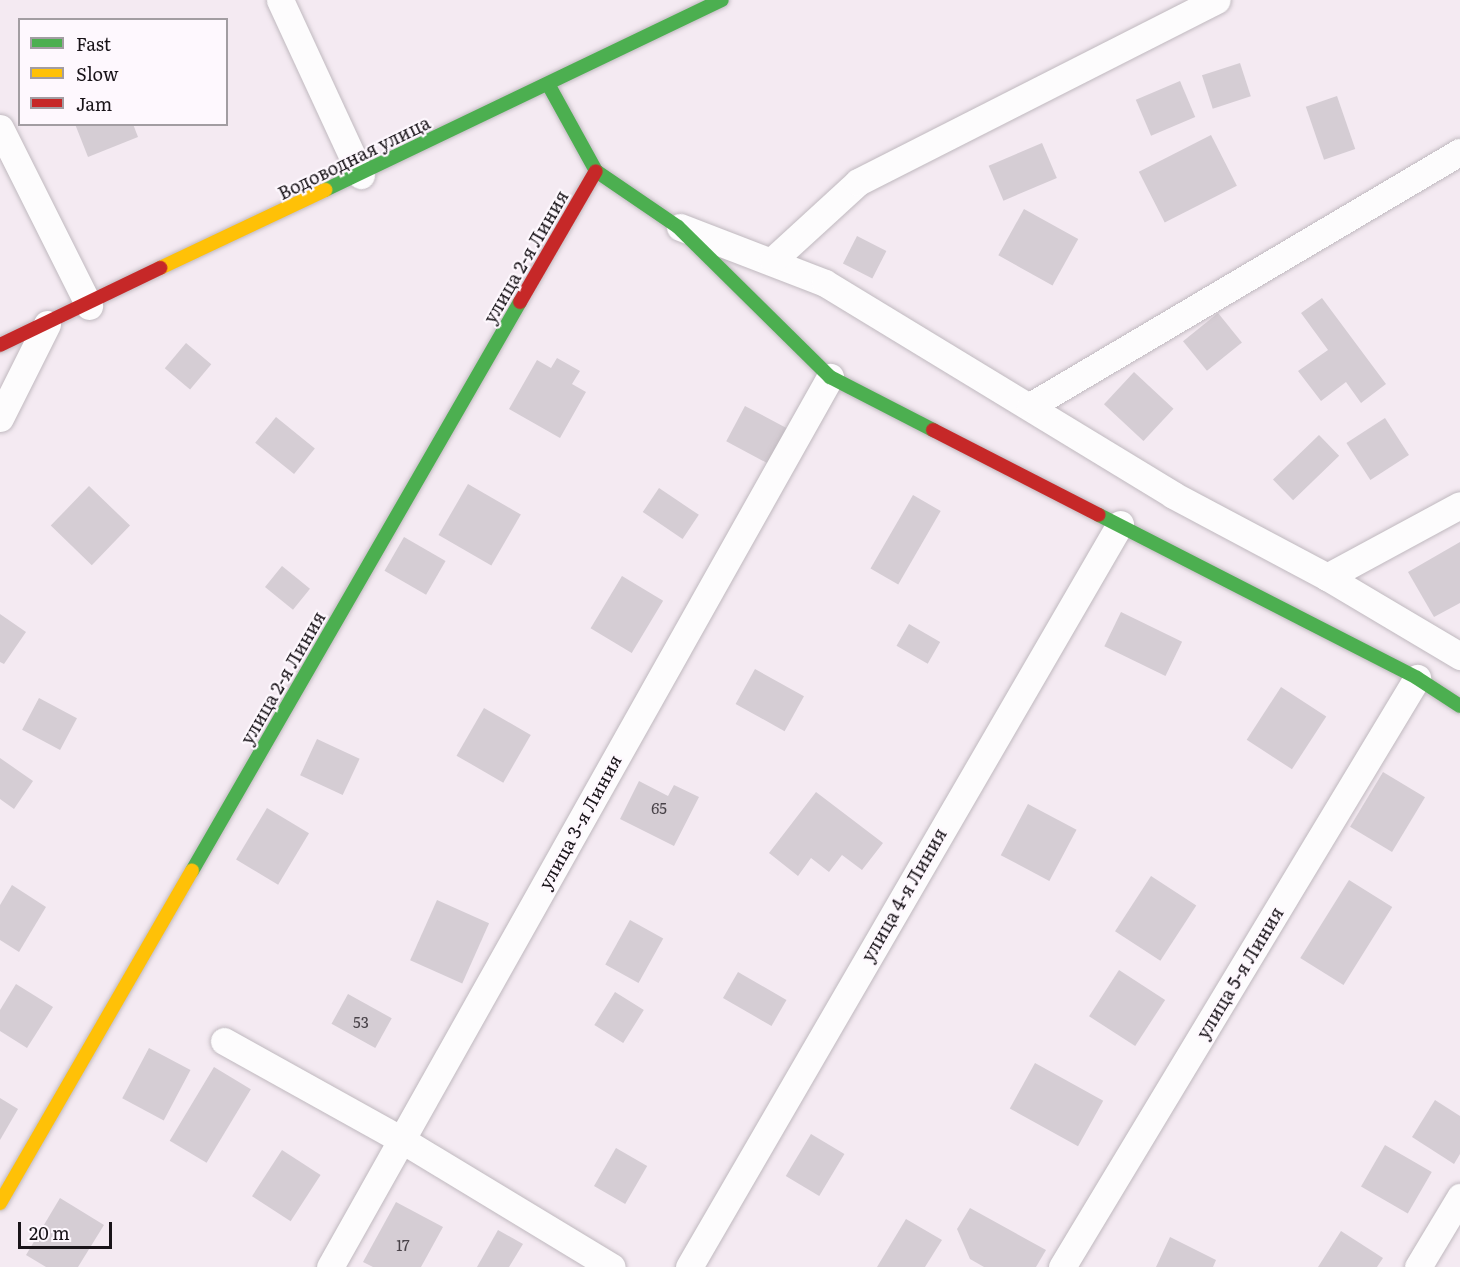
<!DOCTYPE html>
<html>
<head>
<meta charset="utf-8">
<style>
	body { margin:0 }
	#map { position:relative; width:1460px; height:1267px; overflow:hidden; background:#f4eaf2; font-family:Literata,serif }
	div>[style] { position:absolute }
	.building>* { inset:0; background:#d5cdd4; transform-origin:0 0 }
	.roads { filter:drop-shadow(0 0 2px #c0b9bf) drop-shadow(0 0 2px #c0b9bf) }
	.street>* { height:27px; margin:-13.5px; padding:0 13.5px; transform-origin:13.5px; border-radius:13.5px; background:#fdfcfd }
	.fast>* { height:14px; margin:-7px; padding:0 7px; transform-origin:7px; border-radius:7px; background:#4caf50 }
	.slow>* { height:14px; margin:-7px; padding:0 7px; transform-origin:7px; border-radius:7px; background:#ffc107 }
	.jam>* { height:14px; margin:-7px; padding:0 7px; transform-origin:7px; border-radius:7px; background:#c62828 }
	span { translate:-50% -50%; white-space:nowrap; text-align:center; line-height:1.15; -webkit-text-stroke:4.5px #fef8fe; paint-order:stroke }
	.number-label { font-size:15px; color:#484248 }
	.number-label span { -webkit-text-stroke-width:0 }
	.street-label { font-size:18px; color:#191419 }
	.legend { position:absolute; left:18px; top:18px; width:210px; height:108px; box-sizing:border-box; background:#fef8fe; border:2px solid #a29da2; margin:0; padding:8px 10px; list-style:none; font-size:18px; color:#191419 }
	.legend li { display:flex; align-items:center; gap:12px; height:30px }
	.legend b { width:30px; border:2px solid #a29da2 }
	.scale { position:absolute; left:18px; top:1222px; width:94px; height:27px; box-sizing:border-box; border:3px solid #191419; border-top:0; padding-left:8px; font-size:18px; line-height:21px; white-space:nowrap; color:#191419; -webkit-text-stroke:4px #fef8fe; paint-order:stroke }
</style>
</head>
<body>
<div id="map">
	<div class="building">
		<i style="left:1240px;top:63px;width:35px;height:40px;rotate:72deg"></i>
		<i style="left:1180px;top:81px;width:39px;height:48px;rotate:67deg"></i>
		<i style="left:1337px;top:96px;width:56px;height:33px;rotate:71deg"></i>
		<i style="clip-path:polygon(75px 124px,133px 124px,138px 137px,88px 157px)"></i>
		<i style="left:1211px;top:135px;width:57px;height:81px;rotate:63deg"></i>
		<i style="left:1042px;top:143px;width:38px;height:58px;rotate:67deg"></i>
		<i style="left:1024px;top:209px;width:62px;height:53px;rotate:29deg"></i>
		<i style="left:857px;top:236px;width:33px;height:31px;rotate:27deg"></i>
		<i style="clip-path:polygon(1322px 298px,1386px 384px,1361px 403px,1346px 382px,1321px 401px,1298px 371px,1328px 350px,1301px 313px)"></i>
		<i style="left:1218px;top:313px;width:38px;height:45px;rotate:51deg"></i>
		<i style="left:186px;top:343px;width:33px;height:33px;rotate:40deg"></i>
		<i style="clip-path:polygon(557px 358px,580px 371px,572px 384px,586px 392px,560px 438px,509px 409px,537px 360px,551px 368px)"></i>
		<i style="left:1134px;top:372px;width:54px;height:44px;rotate:43deg"></i>
		<i style="left:745px;top:406px;width:49px;height:40px;rotate:28deg"></i>
		<i style="left:276px;top:417px;width:50px;height:33px;rotate:39deg"></i>
		<i style="left:1385px;top:418px;width:44px;height:46px;rotate:57deg"></i>
		<i style="left:1319px;top:435px;width:29px;height:64px;rotate:46deg"></i>
		<i style="left:468px;top:484px;width:61px;height:59px;rotate:30deg"></i>
		<i style="left:89px;top:486px;width:57px;height:55px;rotate:44deg"></i>
		<i style="left:659px;top:488px;width:48px;height:29px;rotate:34deg"></i>
		<i style="left:913px;top:495px;width:32px;height:85px;rotate:30deg"></i>
		<i style="left:404px;top:537px;width:48px;height:39px;rotate:30deg"></i>
		<i style="clip-path:polygon(1460px 542px,1460px 603px,1434px 617px,1408px 572px)"></i>
		<i style="left:282px;top:566px;width:36px;height:27px;rotate:39deg"></i>
		<i style="left:622px;top:576px;width:48px;height:61px;rotate:31deg"></i>
		<i style="left:1121px;top:612px;width:68px;height:38px;rotate:26deg"></i>
		<i style="clip-path:polygon(0 614px,26px 632px,4px 664px,0 662px)"></i>
		<i style="left:909px;top:624px;width:36px;height:25px;rotate:30deg"></i>
		<i style="left:755px;top:669px;width:56px;height:40px;rotate:29deg"></i>
		<i style="left:1281px;top:687px;width:54px;height:63px;rotate:33deg"></i>
		<i style="left:39px;top:698px;width:43px;height:36px;rotate:28deg"></i>
		<i style="left:484px;top:708px;width:54px;height:55px;rotate:30deg"></i>
		<i style="left:317px;top:739px;width:47px;height:40px;rotate:25deg"></i>
		<i style="clip-path:polygon(0 758px,33px 781px,14px 809px,0 799px)"></i>
		<i style="left:1383px;top:772px;width:49px;height:64px;rotate:31deg"></i>
		<i style="clip-path:polygon(639px 781px,668px 796px,674px 785px,699px 797px,674px 846px,620px 819px)"></i>
		<i style="clip-path:polygon(816px 792px,883px 843px,862px 870px,842px 855px,829px 872px,811px 858px,798px 876px,769px 853px)"></i>
		<i style="left:1028px;top:804px;width:55px;height:58px;rotate:28deg"></i>
		<i style="left:267px;top:808px;width:49px;height:60px;rotate:31deg"></i>
		<i style="left:1151px;top:876px;width:54px;height:66px;rotate:33deg"></i>
		<i style="left:1349px;top:880px;width:51px;height:92px;rotate:32deg"></i>
		<i style="clip-path:polygon(12px 885px,46px 907px,19px 952px,0 940px,0 905px)"></i>
		<i style="left:437px;top:900px;width:57px;height:66px;rotate:24deg"></i>
		<i style="left:630px;top:920px;width:38px;height:51px;rotate:29deg"></i>
		<i style="left:1119px;top:970px;width:55px;height:55px;rotate:33deg"></i>
		<i style="left:738px;top:972px;width:56px;height:30px;rotate:30deg"></i>
		<i style="clip-path:polygon(16px 984px,53px 1007px,27px 1048px,0 1031px,0 1010px)"></i>
		<i style="left:615px;top:992px;width:34px;height:39px;rotate:32deg"></i>
		<i style="left:348px;top:994px;width:50px;height:34px;rotate:29deg"></i>
		<i style="left:149px;top:1048px;width:47px;height:57px;rotate:28deg"></i>
		<i style="left:1035px;top:1063px;width:78px;height:52px;rotate:29deg"></i>
		<i style="left:214px;top:1067px;width:43px;height:86px;rotate:31deg"></i>
		<i style="clip-path:polygon(0 1098px,18px 1109px,0 1140px)"></i>
		<i style="clip-path:polygon(1435px 1100px,1460px 1116px,1460px 1154px,1454px 1164px,1412px 1137px)"></i>
		<i style="left:811px;top:1134px;width:39px;height:49px;rotate:31deg"></i>
		<i style="left:1385px;top:1145px;width:54px;height:48px;rotate:30deg"></i>
		<i style="left:616px;top:1148px;width:36px;height:44px;rotate:30deg"></i>
		<i style="left:282px;top:1150px;width:46px;height:55px;rotate:33deg"></i>
		<i style="clip-path:polygon(60px 1198px,104px 1225px,78px 1267px,46px 1267px,26px 1255px)"></i>
		<i style="clip-path:polygon(396px 1202px,443px 1227px,421px 1267px,373px 1267px,363px 1262px)"></i>
		<i style="clip-path:polygon(970px 1208px,1046px 1250px,1036px 1267px,984px 1267px,970px 1259px,957px 1229px)"></i>
		<i style="clip-path:polygon(906px 1219px,942px 1240px,925px 1267px,877px 1267px)"></i>
		<i style="clip-path:polygon(498px 1230px,523px 1244px,509px 1267px,477px 1267px)"></i>
		<i style="clip-path:polygon(1341px 1231px,1383px 1258px,1377px 1267px,1318px 1267px)"></i>
		<i style="clip-path:polygon(1170px 1237px,1216px 1260px,1213px 1267px,1156px 1267px)"></i>
	</div>
	<div class="roads">
		<div class="street">
			<i style="left:280px;top:0;width:193px;rotate:65.2deg"></i>
			<i style="left:0;top:128px;width:199px;rotate:63.4deg"></i>
			<i style="left:680px;top:227px;width:155px;rotate:21.1deg"></i>
			<i style="left:825px;top:283px;width:407px;rotate:31.3deg"></i>
			<i style="left:1173px;top:495px;width:174px;rotate:28deg"></i>
			<i style="left:1327px;top:577px;width:155px;rotate:30.7deg"></i>
			<i style="left:773px;top:260px;width:115px;rotate:-42.5deg"></i>
			<i style="left:858px;top:182px;width:402px;rotate:-26.9deg"></i>
			<i style="left:1030px;top:406px;width:499px;rotate:-30.6deg"></i>
			<i style="left:0;top:418px;width:105px;rotate:-63.4deg"></i>
			<i style="left:1327px;top:577px;width:151px;rotate:-28.4deg"></i>
			<i style="left:224px;top:1041px;width:204px;rotate:29.1deg"></i>
			<i style="left:402px;top:1140px;width:245px;rotate:31.2deg"></i>
			<i style="left:330px;top:1267px;width:1021px;rotate:-60.67deg"></i>
			<i style="left:689px;top:1267px;width:859px;rotate:-59.88deg"></i>
			<i style="left:1062px;top:1267px;width:688px;rotate:-58.92deg"></i>
			<i style="left:1418px;top:1267px;width:82px;rotate:-59deg"></i>
		</div>
		<div class="fast">
			<i style="left:548px;top:84px;width:99px;rotate:61.1deg"></i>
			<i style="left:596px;top:171px;width:99px;rotate:34.3deg"></i>
			<i style="left:678px;top:227px;width:214px;rotate:44.6deg"></i>
			<i style="left:830px;top:377px;width:116px;rotate:27.2deg"></i>
			<i style="left:325px;top:190px;width:440px;rotate:-25.6deg"></i>
			<i style="left:1099px;top:515px;width:357px;rotate:27.1deg"></i>
			<i style="left:1417px;top:678px;width:51px;rotate:33.1deg"></i>
			<i style="left:192px;top:871px;width:657px;rotate:-60.04deg"></i>
		</div>
		<div class="slow">
			<i style="left:160px;top:268px;width:183px;rotate:-25.3deg"></i>
			<i style="left:0;top:1203px;width:384px;rotate:-60deg"></i>
		</div>
		<div class="jam">
			<i style="left:520px;top:302px;width:151px;rotate:-59.9deg"></i>
			<i style="left:0;top:345px;width:178px;rotate:-25.7deg"></i>
			<i style="left:933px;top:430px;width:186px;rotate:27.1deg"></i>
		</div>
	</div>
	<div class="number-label">
		<span style="left:659px;top:808px">65</span>
		<span style="left:361px;top:1022px">53</span>
		<span style="left:403px;top:1245px">17</span>
	</div>
	<div class="street-label">
		<span style="left:354px;top:158px;rotate:-26deg">Водоводная улица</span>
		<span style="left:526px;top:257px;rotate:-60deg">улица 2-я Линия</span>
		<span style="left:283px;top:678px;rotate:-60deg">улица 2-я Линия</span>
		<span style="left:580px;top:822px;rotate:-61deg">улица 3-я Линия</span>
		<span style="left:904px;top:895px;rotate:-60deg">улица 4-я Линия</span>
		<span style="left:1240px;top:973px;rotate:-59deg">улица 5-я Линия</span>
	</div>
	<ul class="legend">
	<li><b style="height:8px;background:#4caf50"></b>Fast</li>
	<li><b style="height:8px;background:#ffc107"></b>Slow</li>
	<li><b style="height:8px;background:#c62828"></b>Jam</li>
	</ul>
	<div class="scale">20 m</div>
</div>
</body>
</html>
